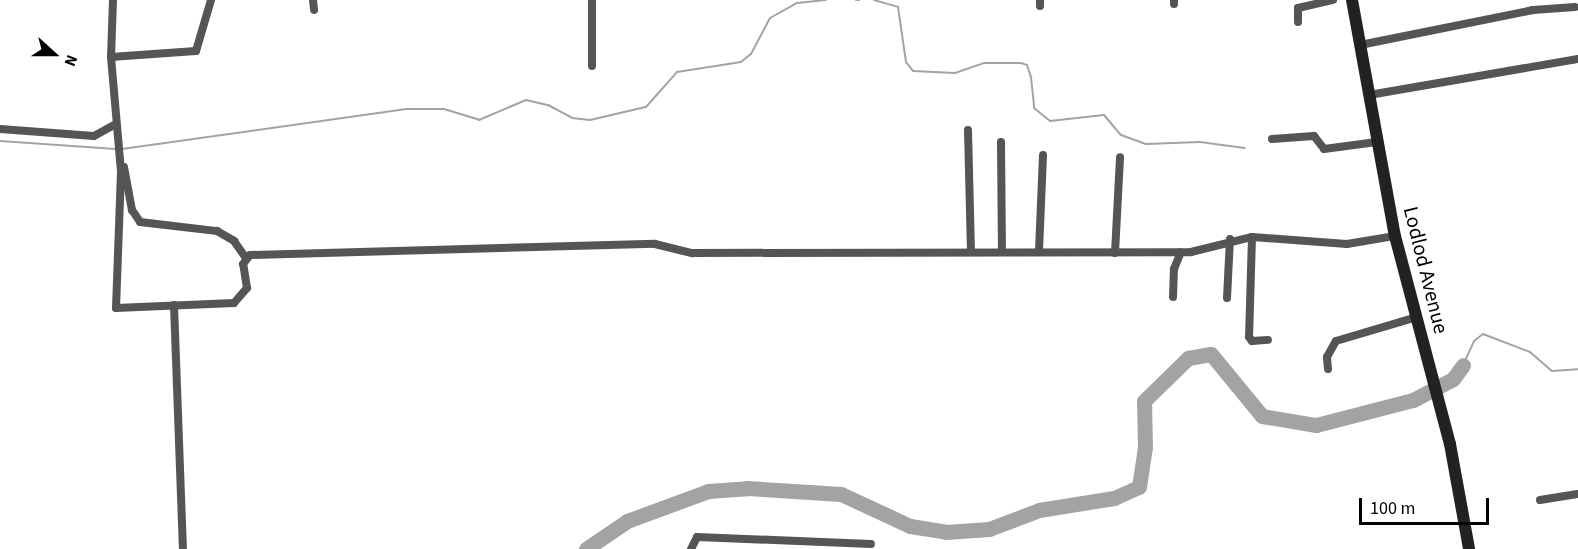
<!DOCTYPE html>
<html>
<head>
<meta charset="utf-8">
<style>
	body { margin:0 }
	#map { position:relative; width:1578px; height:549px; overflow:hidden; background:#fff; font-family:"Source Sans 3",sans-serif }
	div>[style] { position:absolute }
	.stream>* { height:2px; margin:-1px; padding:0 1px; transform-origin:1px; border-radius:1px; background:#a3a3a3 }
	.river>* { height:15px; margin:-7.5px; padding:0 7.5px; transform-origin:7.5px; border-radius:7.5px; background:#a3a3a3 }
	.minor>* { height:8px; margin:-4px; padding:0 4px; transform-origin:4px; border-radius:4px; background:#555 }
	.secondary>* { height:12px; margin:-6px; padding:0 6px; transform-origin:6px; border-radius:6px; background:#222 }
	span { translate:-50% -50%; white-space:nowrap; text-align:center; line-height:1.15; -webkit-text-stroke:6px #fff; paint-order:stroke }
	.street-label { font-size:21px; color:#000 }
	.north { position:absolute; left:24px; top:24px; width:60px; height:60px; -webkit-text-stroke:4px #fff; paint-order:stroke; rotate:111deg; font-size:16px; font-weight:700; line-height:24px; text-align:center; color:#000 }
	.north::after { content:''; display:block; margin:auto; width:21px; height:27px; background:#000; clip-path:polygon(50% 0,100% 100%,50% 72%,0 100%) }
	.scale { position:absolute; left:1359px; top:498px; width:130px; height:27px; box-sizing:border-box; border:3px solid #000; border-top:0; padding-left:8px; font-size:18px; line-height:21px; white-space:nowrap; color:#000; -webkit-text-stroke:4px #fff; paint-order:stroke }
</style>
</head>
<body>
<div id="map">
	<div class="stream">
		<i style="left:856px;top:0;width:3px"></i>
		<i style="left:874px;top:0;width:25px;rotate:16deg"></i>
		<i style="left:898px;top:7px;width:56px;rotate:81.7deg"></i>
		<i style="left:906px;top:62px;width:11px;rotate:52deg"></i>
		<i style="left:913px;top:71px;width:42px;rotate:2.7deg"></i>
		<i style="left:955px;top:73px;width:31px;rotate:-19deg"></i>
		<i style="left:984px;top:63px;width:37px"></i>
		<i style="left:1021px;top:63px;width:6px;rotate:18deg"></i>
		<i style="left:1027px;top:65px;width:13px;rotate:72deg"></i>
		<i style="left:1031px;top:77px;width:31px;rotate:84deg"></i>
		<i style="left:1034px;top:108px;width:21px;rotate:39deg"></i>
		<i style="left:1050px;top:121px;width:54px;rotate:-6.3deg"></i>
		<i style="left:1104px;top:115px;width:26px;rotate:50deg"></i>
		<i style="left:1121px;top:135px;width:27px;rotate:20deg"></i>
		<i style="left:1146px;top:144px;width:54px;rotate:-2.1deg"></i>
		<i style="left:1200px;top:142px;width:45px;rotate:7.6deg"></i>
		<i style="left:0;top:141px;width:116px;rotate:3.9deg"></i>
		<i style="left:122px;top:149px;width:289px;rotate:-8deg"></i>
		<i style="left:408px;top:109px;width:36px"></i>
		<i style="left:444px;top:109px;width:37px;rotate:17deg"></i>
		<i style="left:479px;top:120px;width:51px;rotate:-23.1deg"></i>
		<i style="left:526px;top:100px;width:23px;rotate:13deg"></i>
		<i style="left:548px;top:105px;width:27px;rotate:28deg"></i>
		<i style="left:572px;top:118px;width:18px;rotate:6deg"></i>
		<i style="left:590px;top:120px;width:57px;rotate:-13.1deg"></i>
		<i style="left:646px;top:107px;width:47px;rotate:-48.5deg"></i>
		<i style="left:677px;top:72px;width:65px;rotate:-8.9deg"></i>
		<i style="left:741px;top:62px;width:13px;rotate:-39deg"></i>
		<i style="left:751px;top:54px;width:41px;rotate:-62.2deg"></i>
		<i style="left:770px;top:18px;width:31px;rotate:-29deg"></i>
		<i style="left:797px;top:3px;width:29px;rotate:-6deg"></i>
		<i style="left:1463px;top:365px;width:26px;rotate:-65deg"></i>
		<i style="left:1474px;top:341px;width:11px;rotate:-38deg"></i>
		<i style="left:1483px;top:334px;width:50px;rotate:21deg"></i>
		<i style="left:1530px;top:352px;width:29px;rotate:41deg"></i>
		<i style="left:1552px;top:371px;width:26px;rotate:-4deg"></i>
	</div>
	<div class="river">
		<i style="left:586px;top:549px;width:50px;rotate:-34.3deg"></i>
		<i style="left:627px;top:521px;width:86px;rotate:-20.3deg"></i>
		<i style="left:708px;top:491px;width:39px;rotate:-4deg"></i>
		<i style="left:747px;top:488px;width:94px;rotate:3.7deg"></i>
		<i style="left:841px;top:494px;width:76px;rotate:24.9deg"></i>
		<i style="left:910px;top:526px;width:36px;rotate:9deg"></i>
		<i style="left:946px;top:532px;width:43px;rotate:-4deg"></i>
		<i style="left:989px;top:529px;width:53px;rotate:-20.8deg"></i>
		<i style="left:1039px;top:510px;width:76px;rotate:-9.1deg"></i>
		<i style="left:1114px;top:498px;width:27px;rotate:-24deg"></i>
		<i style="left:1139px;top:487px;width:40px;rotate:-81.5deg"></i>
		<i style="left:1145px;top:447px;width:46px;rotate:-91.2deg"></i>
		<i style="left:1144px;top:401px;width:62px;rotate:-44.3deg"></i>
		<i style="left:1188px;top:358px;width:23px;rotate:-10deg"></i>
		<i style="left:1211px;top:354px;width:80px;rotate:50.6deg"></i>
		<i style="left:1262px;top:416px;width:55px;rotate:9.5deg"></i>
		<i style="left:1316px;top:425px;width:100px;rotate:-14.5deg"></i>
		<i style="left:1413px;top:400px;width:45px;rotate:-27.7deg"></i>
		<i style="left:1453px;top:379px;width:17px;rotate:-54deg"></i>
	</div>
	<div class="minor">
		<i style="left:113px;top:0;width:57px;rotate:92deg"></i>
		<i style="left:111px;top:57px;width:115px;rotate:85deg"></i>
		<i style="left:121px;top:172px;width:136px;rotate:92.1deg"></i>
		<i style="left:116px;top:308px;width:118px;rotate:-2.4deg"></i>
		<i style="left:234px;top:303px;width:20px;rotate:-49deg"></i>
		<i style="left:247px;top:288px;width:24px;rotate:-99deg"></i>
		<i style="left:243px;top:264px;width:11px;rotate:-52deg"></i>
		<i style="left:250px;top:255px;width:405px;rotate:-1.6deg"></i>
		<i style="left:655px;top:244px;width:38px;rotate:14deg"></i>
		<i style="left:692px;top:253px;width:499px;rotate:-0.1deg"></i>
		<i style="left:1191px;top:252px;width:63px;rotate:-13.8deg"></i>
		<i style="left:1252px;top:237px;width:95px;rotate:4.2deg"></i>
		<i style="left:1347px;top:244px;width:49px;rotate:-9.5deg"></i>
		<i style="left:313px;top:0;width:10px;rotate:84deg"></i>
		<i style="left:1174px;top:0;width:4px;rotate:90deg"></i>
		<i style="left:1040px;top:6px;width:6px;rotate:-90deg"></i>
		<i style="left:1298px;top:22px;width:14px;rotate:-90deg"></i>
		<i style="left:1298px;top:8px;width:36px;rotate:-13deg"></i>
		<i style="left:1360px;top:45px;width:177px;rotate:-11.4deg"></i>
		<i style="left:1533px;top:10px;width:42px;rotate:-4.1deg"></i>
		<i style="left:111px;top:57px;width:85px;rotate:-4deg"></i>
		<i style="left:196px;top:51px;width:53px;rotate:-73.6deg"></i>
		<i style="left:592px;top:66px;width:66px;rotate:-90deg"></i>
		<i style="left:1369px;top:95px;width:212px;rotate:-9.8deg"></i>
		<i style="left:0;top:129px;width:94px;rotate:4.3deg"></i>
		<i style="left:94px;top:136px;width:25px;rotate:-29deg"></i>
		<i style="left:968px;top:130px;width:120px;rotate:88.6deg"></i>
		<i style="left:1272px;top:139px;width:42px;rotate:-4.1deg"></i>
		<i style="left:1314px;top:136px;width:16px;rotate:52deg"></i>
		<i style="left:1324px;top:149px;width:53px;rotate:-7.5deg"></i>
		<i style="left:1001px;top:142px;width:108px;rotate:89.5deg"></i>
		<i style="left:124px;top:167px;width:44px;rotate:79.5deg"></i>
		<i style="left:132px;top:210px;width:14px;rotate:56deg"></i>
		<i style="left:140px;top:222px;width:78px;rotate:6.7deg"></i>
		<i style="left:217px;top:231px;width:20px;rotate:30deg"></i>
		<i style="left:234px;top:241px;width:21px;rotate:55deg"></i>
		<i style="left:1252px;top:237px;width:100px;rotate:91.7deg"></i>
		<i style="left:1249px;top:337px;width:5px;rotate:53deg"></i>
		<i style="left:1252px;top:341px;width:16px;rotate:-4deg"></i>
		<i style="left:1039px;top:251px;width:96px;rotate:-87.6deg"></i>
		<i style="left:1115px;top:253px;width:96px;rotate:-87deg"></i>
		<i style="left:1173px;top:297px;width:28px;rotate:-88deg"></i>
		<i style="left:1174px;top:269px;width:18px;rotate:-68deg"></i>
		<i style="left:1227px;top:298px;width:59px;rotate:-87.1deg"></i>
		<i style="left:174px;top:305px;width:244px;rotate:87.9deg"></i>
		<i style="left:1328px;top:369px;width:12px;rotate:-95deg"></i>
		<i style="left:1327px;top:357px;width:18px;rotate:-61deg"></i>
		<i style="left:1336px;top:341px;width:84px;rotate:-16.5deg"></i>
		<i style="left:1540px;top:500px;width:38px;rotate:-9deg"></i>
		<i style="left:691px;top:549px;width:13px;rotate:-63deg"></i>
		<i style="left:697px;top:537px;width:174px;rotate:2.3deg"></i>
	</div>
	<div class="secondary">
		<i style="left:1352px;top:0;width:240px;rotate:79.7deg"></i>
		<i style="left:1395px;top:236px;width:215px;rotate:75.2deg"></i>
		<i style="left:1450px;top:444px;width:107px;rotate:79.7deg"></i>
	</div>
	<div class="street-label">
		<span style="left:1426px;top:270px;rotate:76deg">Lodlod Avenue</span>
	</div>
	<div class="north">N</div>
	<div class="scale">100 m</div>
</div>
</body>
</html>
